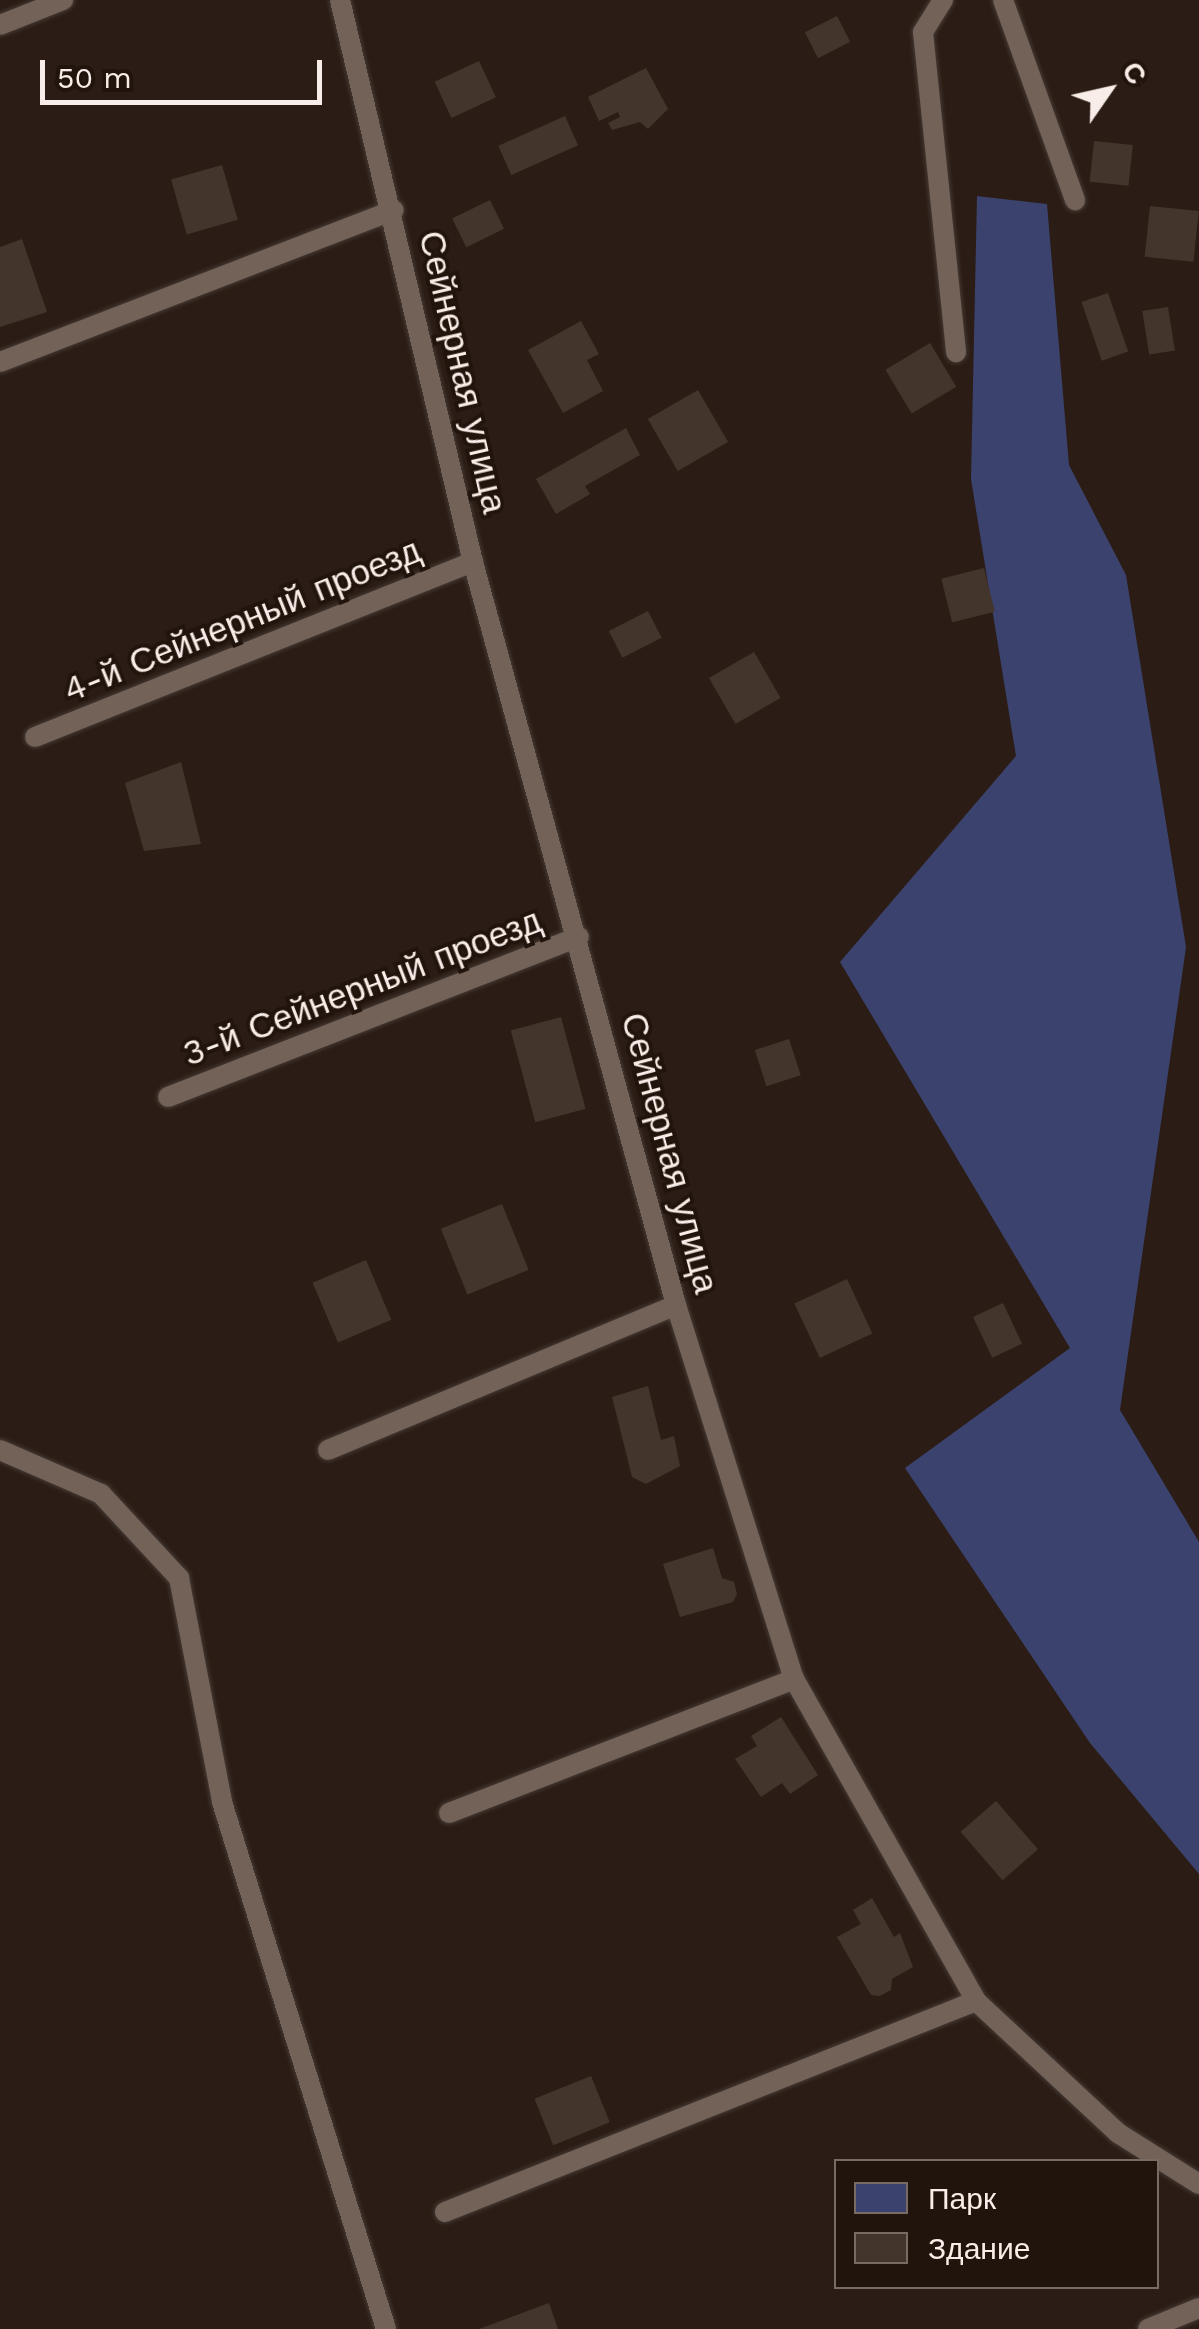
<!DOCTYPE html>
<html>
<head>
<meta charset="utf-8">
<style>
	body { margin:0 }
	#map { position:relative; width:1199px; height:2329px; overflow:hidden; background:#2b1d15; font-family:"Work Sans",sans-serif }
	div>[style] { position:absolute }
	.green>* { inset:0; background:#3b426e }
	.building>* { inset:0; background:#44352c; transform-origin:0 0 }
	.roads { filter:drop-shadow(0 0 2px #453a35) drop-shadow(0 0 2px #453a35) }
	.lane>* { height:20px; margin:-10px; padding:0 10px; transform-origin:10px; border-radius:10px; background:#736258 }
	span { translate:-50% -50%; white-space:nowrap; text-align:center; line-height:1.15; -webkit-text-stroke:8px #21140c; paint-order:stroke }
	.street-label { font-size:35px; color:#f8ede8 }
	.legend { position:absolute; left:834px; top:2159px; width:325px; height:130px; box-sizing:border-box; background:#21140c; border:2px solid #776b64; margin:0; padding:12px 18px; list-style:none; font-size:30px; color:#f8ede8 }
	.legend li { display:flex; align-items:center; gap:20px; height:50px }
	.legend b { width:50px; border:2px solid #776b64 }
	.north { position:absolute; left:1059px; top:40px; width:100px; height:100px; -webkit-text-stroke:8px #21140c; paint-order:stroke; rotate:56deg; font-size:28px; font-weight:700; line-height:40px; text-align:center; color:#f8ede8 }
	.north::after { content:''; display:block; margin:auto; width:35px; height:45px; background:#f8ede8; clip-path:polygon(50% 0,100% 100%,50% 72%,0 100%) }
	.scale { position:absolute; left:40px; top:60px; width:282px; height:45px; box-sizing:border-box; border:5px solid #f8ede8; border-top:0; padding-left:12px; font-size:30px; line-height:35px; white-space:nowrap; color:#f8ede8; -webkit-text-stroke:8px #21140c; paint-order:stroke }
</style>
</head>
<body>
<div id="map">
	<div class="green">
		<i style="clip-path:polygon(977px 196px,1047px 204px,1069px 465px,1126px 575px,1186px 947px,1120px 1410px,1199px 1542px,1199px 1874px,1090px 1743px,905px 1468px,1070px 1348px,840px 962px,1016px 756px,971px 479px)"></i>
	</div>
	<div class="building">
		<i style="left:837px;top:16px;width:29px;height:36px;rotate:63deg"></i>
		<i style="left:479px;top:61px;width:40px;height:49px;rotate:65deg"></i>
		<i style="clip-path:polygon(646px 68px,668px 109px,648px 129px,640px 122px,612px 130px,608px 123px,620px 117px,618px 112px,599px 121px,588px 97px)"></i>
		<i style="left:565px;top:116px;width:32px;height:73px;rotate:66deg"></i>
		<i style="left:1094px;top:141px;width:39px;height:41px;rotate:6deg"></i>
		<i style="left:222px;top:165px;width:57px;height:53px;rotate:74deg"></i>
		<i style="left:490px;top:200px;width:32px;height:42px;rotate:64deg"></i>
		<i style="left:1150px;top:206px;width:49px;height:51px;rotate:6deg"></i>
		<i style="clip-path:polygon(22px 239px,47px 312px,0 327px,0 247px)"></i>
		<i style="left:1108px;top:293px;width:62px;height:28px;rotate:71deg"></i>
		<i style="left:1168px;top:307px;width:44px;height:26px;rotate:81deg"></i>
		<i style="clip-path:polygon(581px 321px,599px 354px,587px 360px,603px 391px,563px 413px,528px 350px)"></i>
		<i style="left:930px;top:343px;width:51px;height:52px;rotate:59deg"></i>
		<i style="left:698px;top:390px;width:60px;height:58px;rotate:60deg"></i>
		<i style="clip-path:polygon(626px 428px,640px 455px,585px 486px,590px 494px,556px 514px,536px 479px)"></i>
		<i style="left:984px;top:568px;width:45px;height:44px;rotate:76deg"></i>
		<i style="left:648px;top:611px;width:30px;height:44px;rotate:63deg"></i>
		<i style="left:754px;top:652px;width:53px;height:52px;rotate:60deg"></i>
		<i style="clip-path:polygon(181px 762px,201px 844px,144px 851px,125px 783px)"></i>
		<i style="left:561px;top:1017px;width:95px;height:52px;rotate:75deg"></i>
		<i style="left:789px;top:1039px;width:38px;height:36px;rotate:72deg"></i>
		<i style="left:502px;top:1204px;width:71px;height:66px;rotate:68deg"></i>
		<i style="left:366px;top:1260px;width:65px;height:58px;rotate:67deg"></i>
		<i style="left:847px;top:1279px;width:60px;height:58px;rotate:65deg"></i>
		<i style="left:1003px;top:1303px;width:45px;height:33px;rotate:65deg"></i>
		<i style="clip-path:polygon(648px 1386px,661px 1440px,674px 1436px,680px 1466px,646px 1484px,632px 1477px,612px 1397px)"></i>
		<i style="clip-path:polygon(713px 1548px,722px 1578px,734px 1582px,737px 1594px,733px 1602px,680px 1617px,663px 1564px)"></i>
		<i style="clip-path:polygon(781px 1717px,818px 1775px,790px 1794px,782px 1783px,761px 1797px,735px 1759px,757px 1746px,751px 1736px)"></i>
		<i style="left:996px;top:1801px;width:64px;height:47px;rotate:49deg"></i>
		<i style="clip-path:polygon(872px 1898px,894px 1937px,900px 1933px,913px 1967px,892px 1979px,891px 1990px,880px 1996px,871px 1995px,837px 1937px,861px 1924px,853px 1910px)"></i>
		<i style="left:591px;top:2076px;width:50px;height:61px;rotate:68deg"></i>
		<i style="clip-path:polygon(549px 2303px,558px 2329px,479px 2329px)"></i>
	</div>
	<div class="roads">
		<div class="lane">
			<i style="left:340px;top:0;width:578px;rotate:76.69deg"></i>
			<i style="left:473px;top:562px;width:770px;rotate:74.72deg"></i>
			<i style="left:676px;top:1305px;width:392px;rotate:72.5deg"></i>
			<i style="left:794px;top:1679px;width:370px;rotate:60.5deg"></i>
			<i style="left:976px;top:2001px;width:194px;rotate:42.9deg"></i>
			<i style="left:1118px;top:2133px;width:96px;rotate:32.2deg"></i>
			<i style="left:943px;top:0;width:38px;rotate:122deg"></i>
			<i style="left:923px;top:32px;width:322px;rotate:84.1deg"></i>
			<i style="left:1003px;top:0;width:213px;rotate:70.2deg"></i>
			<i style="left:0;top:25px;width:68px;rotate:-21.6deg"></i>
			<i style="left:0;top:362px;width:422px;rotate:-21.1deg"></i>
			<i style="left:35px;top:737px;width:472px;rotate:-21.8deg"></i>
			<i style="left:168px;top:1097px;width:441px;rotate:-21.3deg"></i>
			<i style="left:0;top:1450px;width:110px;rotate:23.5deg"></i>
			<i style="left:101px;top:1494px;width:115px;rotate:47.1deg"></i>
			<i style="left:179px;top:1578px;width:228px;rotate:79.1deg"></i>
			<i style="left:222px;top:1802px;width:552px;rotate:72.71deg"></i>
			<i style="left:328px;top:1450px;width:377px;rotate:-22.6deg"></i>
			<i style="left:449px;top:1813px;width:370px;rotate:-21.2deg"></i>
			<i style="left:445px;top:2212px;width:571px;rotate:-21.67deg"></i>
			<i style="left:1148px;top:2329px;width:55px;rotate:-22.4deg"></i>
		</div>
	</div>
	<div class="street-label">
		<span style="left:463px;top:372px;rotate:77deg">Сейнерная улица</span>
		<span style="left:242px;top:620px;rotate:-22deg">4-й Сейнерный проезд</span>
		<span style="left:362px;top:987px;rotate:-21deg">3-й Сейнерный проезд</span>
		<span style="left:670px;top:1153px;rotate:75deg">Сейнерная улица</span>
	</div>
	<ul class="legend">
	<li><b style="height:28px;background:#3b426e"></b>Парк</li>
	<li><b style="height:28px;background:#44352c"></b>Здание</li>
	</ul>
	<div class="north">С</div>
	<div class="scale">50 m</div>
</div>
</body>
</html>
